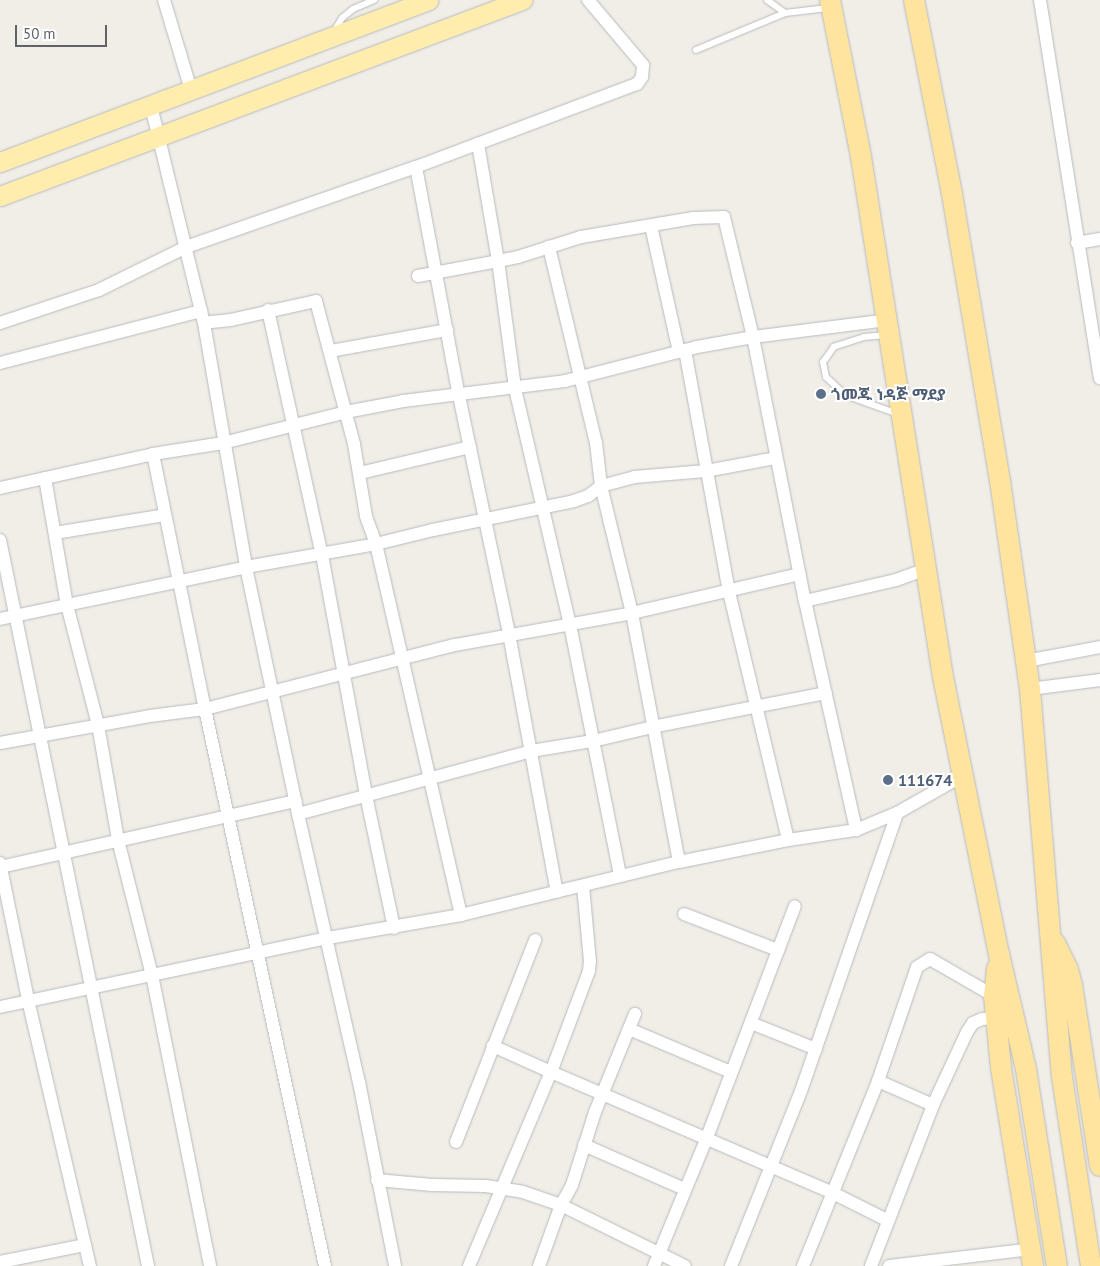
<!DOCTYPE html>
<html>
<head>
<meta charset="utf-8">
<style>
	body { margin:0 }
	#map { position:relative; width:1100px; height:1266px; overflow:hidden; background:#f1eee7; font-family:"PT Sans","Noto Sans Ethiopic",sans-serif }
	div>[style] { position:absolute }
	.roads { filter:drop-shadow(0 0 1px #b7babe) drop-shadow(0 0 1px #b7babe) }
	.service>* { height:6px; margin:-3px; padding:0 3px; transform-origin:3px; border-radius:3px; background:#fff }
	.minor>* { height:12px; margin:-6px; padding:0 6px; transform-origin:6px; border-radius:6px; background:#fff }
	.primary>* { height:19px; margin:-9.5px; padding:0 9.5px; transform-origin:9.5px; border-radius:9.5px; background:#ffedae }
	.trunk>* { height:20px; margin:-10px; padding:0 10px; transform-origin:10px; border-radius:10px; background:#ffe49f }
	.dots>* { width:14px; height:14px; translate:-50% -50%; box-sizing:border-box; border:2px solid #fff; border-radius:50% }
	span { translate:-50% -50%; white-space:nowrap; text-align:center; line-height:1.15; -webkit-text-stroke:4px #fff; paint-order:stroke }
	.service-label { font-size:16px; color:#4e5e75; font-weight:700 }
	.left { translate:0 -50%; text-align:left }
	.scale { position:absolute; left:15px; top:25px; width:92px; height:22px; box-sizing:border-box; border:2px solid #5e6368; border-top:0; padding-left:6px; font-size:15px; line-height:18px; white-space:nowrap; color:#5e6368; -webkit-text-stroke:4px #fff; paint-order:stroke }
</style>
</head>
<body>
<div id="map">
	<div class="roads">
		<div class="service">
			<i style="left:767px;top:0;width:22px;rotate:36deg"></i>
			<i style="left:785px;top:13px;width:43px;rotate:-6.6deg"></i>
			<i style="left:334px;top:31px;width:15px;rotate:-58deg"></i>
			<i style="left:342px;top:18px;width:14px;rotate:-39deg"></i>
			<i style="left:353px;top:9px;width:23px;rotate:-23deg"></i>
			<i style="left:696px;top:50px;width:96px;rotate:-22.6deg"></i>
			<i style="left:886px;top:335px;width:22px;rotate:175deg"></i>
			<i style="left:864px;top:337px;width:32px;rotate:162deg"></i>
			<i style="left:834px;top:347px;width:19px;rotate:126deg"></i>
			<i style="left:823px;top:362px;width:15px;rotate:79deg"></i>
			<i style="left:826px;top:377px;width:26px;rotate:43deg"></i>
			<i style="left:845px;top:395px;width:56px;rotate:19.7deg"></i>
		</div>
		<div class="minor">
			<i style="left:164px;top:0;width:94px;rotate:73.3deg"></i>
			<i style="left:1040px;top:0;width:383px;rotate:81deg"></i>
			<i style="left:151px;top:106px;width:223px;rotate:76.3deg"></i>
			<i style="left:204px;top:323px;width:248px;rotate:80.2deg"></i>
			<i style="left:246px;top:567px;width:252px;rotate:78.1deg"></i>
			<i style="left:298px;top:814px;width:275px;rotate:77.2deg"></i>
			<i style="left:359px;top:1082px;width:187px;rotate:78.9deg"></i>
			<i style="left:416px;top:167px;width:233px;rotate:79.4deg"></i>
			<i style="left:459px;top:396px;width:243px;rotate:78.1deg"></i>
			<i style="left:509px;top:634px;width:262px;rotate:79.5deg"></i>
			<i style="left:651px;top:226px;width:129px;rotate:77.5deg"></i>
			<i style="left:1077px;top:243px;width:23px;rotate:-10deg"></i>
			<i style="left:418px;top:276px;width:81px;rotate:-10.6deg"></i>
			<i style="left:498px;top:261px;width:119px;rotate:-99.7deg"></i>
			<i style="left:268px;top:310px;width:251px;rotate:77.6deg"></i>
			<i style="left:322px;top:555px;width:244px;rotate:79.6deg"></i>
			<i style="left:366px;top:795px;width:136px;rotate:78.1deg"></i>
			<i style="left:0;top:323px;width:104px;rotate:-18.4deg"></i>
			<i style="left:99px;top:290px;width:97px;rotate:-26.3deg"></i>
			<i style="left:186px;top:247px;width:244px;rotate:-19.2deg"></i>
			<i style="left:416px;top:167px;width:236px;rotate:-20.6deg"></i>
			<i style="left:637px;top:84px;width:9px;rotate:-54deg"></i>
			<i style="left:642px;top:77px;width:12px;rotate:-85deg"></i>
			<i style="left:643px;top:65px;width:85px;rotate:-130.2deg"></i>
			<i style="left:685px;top:350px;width:246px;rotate:79.7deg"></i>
			<i style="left:729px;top:592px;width:255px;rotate:76.6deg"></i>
			<i style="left:330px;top:351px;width:119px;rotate:-10.2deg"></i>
			<i style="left:0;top:363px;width:208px;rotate:-14.5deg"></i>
			<i style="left:153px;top:454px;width:260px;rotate:78.5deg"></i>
			<i style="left:205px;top:709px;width:570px;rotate:77.84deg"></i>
			<i style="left:360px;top:473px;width:113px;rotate:-13.3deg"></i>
			<i style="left:45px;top:478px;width:129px;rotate:80.2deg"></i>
			<i style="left:67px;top:605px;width:124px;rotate:75.5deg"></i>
			<i style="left:98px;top:725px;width:117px;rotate:80.1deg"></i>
			<i style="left:118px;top:840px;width:139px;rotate:75.9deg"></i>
			<i style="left:152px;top:975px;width:297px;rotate:78.7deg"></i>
			<i style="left:0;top:488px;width:157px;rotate:-12.5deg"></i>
			<i style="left:153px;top:454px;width:71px;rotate:-8.9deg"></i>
			<i style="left:223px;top:443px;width:127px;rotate:-14.1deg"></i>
			<i style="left:346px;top:412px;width:58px;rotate:-10.9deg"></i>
			<i style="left:403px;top:401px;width:163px;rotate:-7deg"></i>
			<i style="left:565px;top:381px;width:136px;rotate:-14.4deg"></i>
			<i style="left:697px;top:347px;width:57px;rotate:-10.1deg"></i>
			<i style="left:753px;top:337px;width:135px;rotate:-7.2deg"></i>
			<i style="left:55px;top:533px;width:111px;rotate:-9.3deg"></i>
			<i style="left:0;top:540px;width:741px;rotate:78.48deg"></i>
			<i style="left:805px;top:601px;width:93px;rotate:-13deg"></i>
			<i style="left:896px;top:580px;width:32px;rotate:-20deg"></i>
			<i style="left:0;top:619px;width:251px;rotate:-11.9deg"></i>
			<i style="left:246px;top:567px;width:132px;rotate:-10deg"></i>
			<i style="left:376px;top:544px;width:30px;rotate:-110deg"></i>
			<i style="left:366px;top:516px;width:73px;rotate:-99.5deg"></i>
			<i style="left:354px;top:444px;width:148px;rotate:-104.9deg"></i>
			<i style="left:316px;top:301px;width:87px;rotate:167.4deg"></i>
			<i style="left:231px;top:320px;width:27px;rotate:174deg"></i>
			<i style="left:1026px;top:661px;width:75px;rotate:-10.7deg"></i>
			<i style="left:1030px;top:689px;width:71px;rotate:-7.3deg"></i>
			<i style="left:0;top:743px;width:152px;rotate:-10.2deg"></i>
			<i style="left:150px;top:716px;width:55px;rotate:-7.3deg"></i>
			<i style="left:205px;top:709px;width:258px;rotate:-14.4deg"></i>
			<i style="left:455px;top:645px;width:180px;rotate:-10.2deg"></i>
			<i style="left:632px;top:613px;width:172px;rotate:-13.1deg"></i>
			<i style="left:298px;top:814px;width:241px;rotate:-15.1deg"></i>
			<i style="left:531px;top:751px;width:63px;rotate:-9.2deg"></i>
			<i style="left:593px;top:741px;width:61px;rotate:-13.3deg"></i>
			<i style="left:652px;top:727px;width:177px;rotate:-11.1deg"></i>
			<i style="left:679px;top:862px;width:253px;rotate:-100.7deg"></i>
			<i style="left:632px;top:613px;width:131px;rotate:-103.7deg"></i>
			<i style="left:601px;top:486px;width:34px;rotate:-15deg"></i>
			<i style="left:634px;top:477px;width:72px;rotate:-4.8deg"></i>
			<i style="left:706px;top:471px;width:71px;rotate:-10.5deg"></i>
			<i style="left:0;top:863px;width:140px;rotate:78.4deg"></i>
			<i style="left:28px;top:1000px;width:273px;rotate:76.9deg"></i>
			<i style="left:0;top:867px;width:303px;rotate:-12.6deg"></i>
			<i style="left:620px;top:875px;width:255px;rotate:-101.3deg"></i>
			<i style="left:570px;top:625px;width:243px;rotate:-103.1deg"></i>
			<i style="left:515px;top:388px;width:128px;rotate:-97.6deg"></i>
			<i style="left:498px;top:261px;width:20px;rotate:-11deg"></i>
			<i style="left:518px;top:257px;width:66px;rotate:-17.6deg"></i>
			<i style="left:581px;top:237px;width:114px;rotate:-9.6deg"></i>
			<i style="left:693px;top:218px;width:31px;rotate:-2deg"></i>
			<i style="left:724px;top:217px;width:123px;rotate:76.4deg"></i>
			<i style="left:753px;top:337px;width:269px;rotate:78.9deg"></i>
			<i style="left:805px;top:601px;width:235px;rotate:77.4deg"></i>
			<i style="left:583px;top:886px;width:75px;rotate:84.7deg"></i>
			<i style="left:590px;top:961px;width:10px;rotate:96deg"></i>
			<i style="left:589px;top:971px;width:108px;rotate:110.6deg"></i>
			<i style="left:551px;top:1072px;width:307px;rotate:23.2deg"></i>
			<i style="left:833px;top:1193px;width:60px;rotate:26.6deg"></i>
			<i style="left:684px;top:914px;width:101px;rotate:21deg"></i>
			<i style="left:461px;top:915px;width:381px;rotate:-102.9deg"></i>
			<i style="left:376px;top:544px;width:59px;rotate:-13.8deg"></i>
			<i style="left:433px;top:530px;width:144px;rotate:-11.6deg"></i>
			<i style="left:574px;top:501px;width:15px;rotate:-20deg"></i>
			<i style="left:588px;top:496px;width:16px;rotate:-38deg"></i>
			<i style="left:601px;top:486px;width:43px;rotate:-96.6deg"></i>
			<i style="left:596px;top:443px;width:202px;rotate:-103.5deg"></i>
			<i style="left:0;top:1007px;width:335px;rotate:-11.9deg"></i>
			<i style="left:328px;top:938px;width:135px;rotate:-9.8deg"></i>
			<i style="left:461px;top:915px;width:224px;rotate:-13.7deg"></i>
			<i style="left:679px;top:862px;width:111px;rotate:-11.4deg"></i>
			<i style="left:788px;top:840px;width:69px;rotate:-8.4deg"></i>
			<i style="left:856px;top:830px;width:44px;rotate:-22.5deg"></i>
			<i style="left:897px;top:813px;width:75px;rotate:-29.6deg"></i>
			<i style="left:751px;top:1023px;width:70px;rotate:21.8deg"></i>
			<i style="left:629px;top:1029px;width:111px;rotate:22.9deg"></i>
			<i style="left:878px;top:1081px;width:60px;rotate:23.6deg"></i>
			<i style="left:456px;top:1142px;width:217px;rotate:-68.6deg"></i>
			<i style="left:584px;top:1145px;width:109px;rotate:23.7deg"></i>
			<i style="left:377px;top:1180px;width:55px;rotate:5.2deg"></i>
			<i style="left:432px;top:1185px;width:54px;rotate:1.1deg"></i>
			<i style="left:486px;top:1186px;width:37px;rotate:9deg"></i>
			<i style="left:523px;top:1192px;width:40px;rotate:18.9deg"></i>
			<i style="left:561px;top:1205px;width:138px;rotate:26.2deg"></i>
			<i style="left:0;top:1262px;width:87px;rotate:-11.3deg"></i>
			<i style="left:469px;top:1266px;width:211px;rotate:-67.1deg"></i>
			<i style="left:551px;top:1072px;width:64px;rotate:-155.9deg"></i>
			<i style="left:539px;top:1266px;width:65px;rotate:-70.2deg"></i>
			<i style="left:561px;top:1205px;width:23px;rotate:-61deg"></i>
			<i style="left:572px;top:1185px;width:77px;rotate:-72.5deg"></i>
			<i style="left:595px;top:1112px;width:106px;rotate:-67.8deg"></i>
			<i style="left:654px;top:1266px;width:136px;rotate:-67.6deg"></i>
			<i style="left:706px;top:1140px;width:250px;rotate:-69.2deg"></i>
			<i style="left:731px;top:1266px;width:188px;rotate:-68.2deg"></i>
			<i style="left:801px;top:1091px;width:294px;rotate:-70.9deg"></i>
			<i style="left:803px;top:1266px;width:200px;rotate:-67.9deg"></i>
			<i style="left:878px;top:1081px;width:120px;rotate:-71.1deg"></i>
			<i style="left:917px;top:967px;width:15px;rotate:-32deg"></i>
			<i style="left:930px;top:959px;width:74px;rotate:30deg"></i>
			<i style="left:871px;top:1266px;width:173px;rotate:-68.9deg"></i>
			<i style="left:933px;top:1105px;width:81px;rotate:-65deg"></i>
			<i style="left:967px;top:1032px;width:11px;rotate:-56deg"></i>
			<i style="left:973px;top:1023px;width:10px;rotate:-24deg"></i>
			<i style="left:982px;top:1019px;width:14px;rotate:-4deg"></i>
			<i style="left:889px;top:1266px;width:143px;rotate:-6.8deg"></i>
		</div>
		<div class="primary">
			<i style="left:0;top:162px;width:458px;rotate:-20.7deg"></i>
			<i style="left:0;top:196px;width:558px;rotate:-20.58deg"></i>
		</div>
		<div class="trunk">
			<i style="left:830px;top:0;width:160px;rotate:78.8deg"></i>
			<i style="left:861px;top:157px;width:526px;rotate:81.04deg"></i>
			<i style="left:943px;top:677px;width:283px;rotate:78.6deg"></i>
			<i style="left:999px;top:954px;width:118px;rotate:76.8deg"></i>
			<i style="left:1026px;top:1069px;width:199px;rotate:81.1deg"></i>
			<i style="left:914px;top:0;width:198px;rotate:78.9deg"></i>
			<i style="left:952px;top:194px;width:291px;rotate:80.5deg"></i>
			<i style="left:1000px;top:481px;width:210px;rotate:81.8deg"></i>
			<i style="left:1030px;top:689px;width:389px;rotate:85.3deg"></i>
			<i style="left:1062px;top:1077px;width:191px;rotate:81.3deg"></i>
			<i style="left:1055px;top:943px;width:30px;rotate:64deg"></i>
			<i style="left:1068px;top:970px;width:16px;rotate:75deg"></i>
			<i style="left:1072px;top:985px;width:183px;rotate:81.2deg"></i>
			<i style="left:997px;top:968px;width:28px;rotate:96deg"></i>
			<i style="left:994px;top:996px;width:72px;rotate:84.4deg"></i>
			<i style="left:1001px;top:1068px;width:201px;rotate:80.8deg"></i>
		</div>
	</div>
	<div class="dots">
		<i style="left:821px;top:394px;background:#5c6f8a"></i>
		<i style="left:888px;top:780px;background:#5c6f8a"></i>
	</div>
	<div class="service-label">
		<span class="left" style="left:831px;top:394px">ጎመጁ ነዳጅ ማደያ</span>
		<span class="left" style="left:898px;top:780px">111674</span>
	</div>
	<div class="scale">50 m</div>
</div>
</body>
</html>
